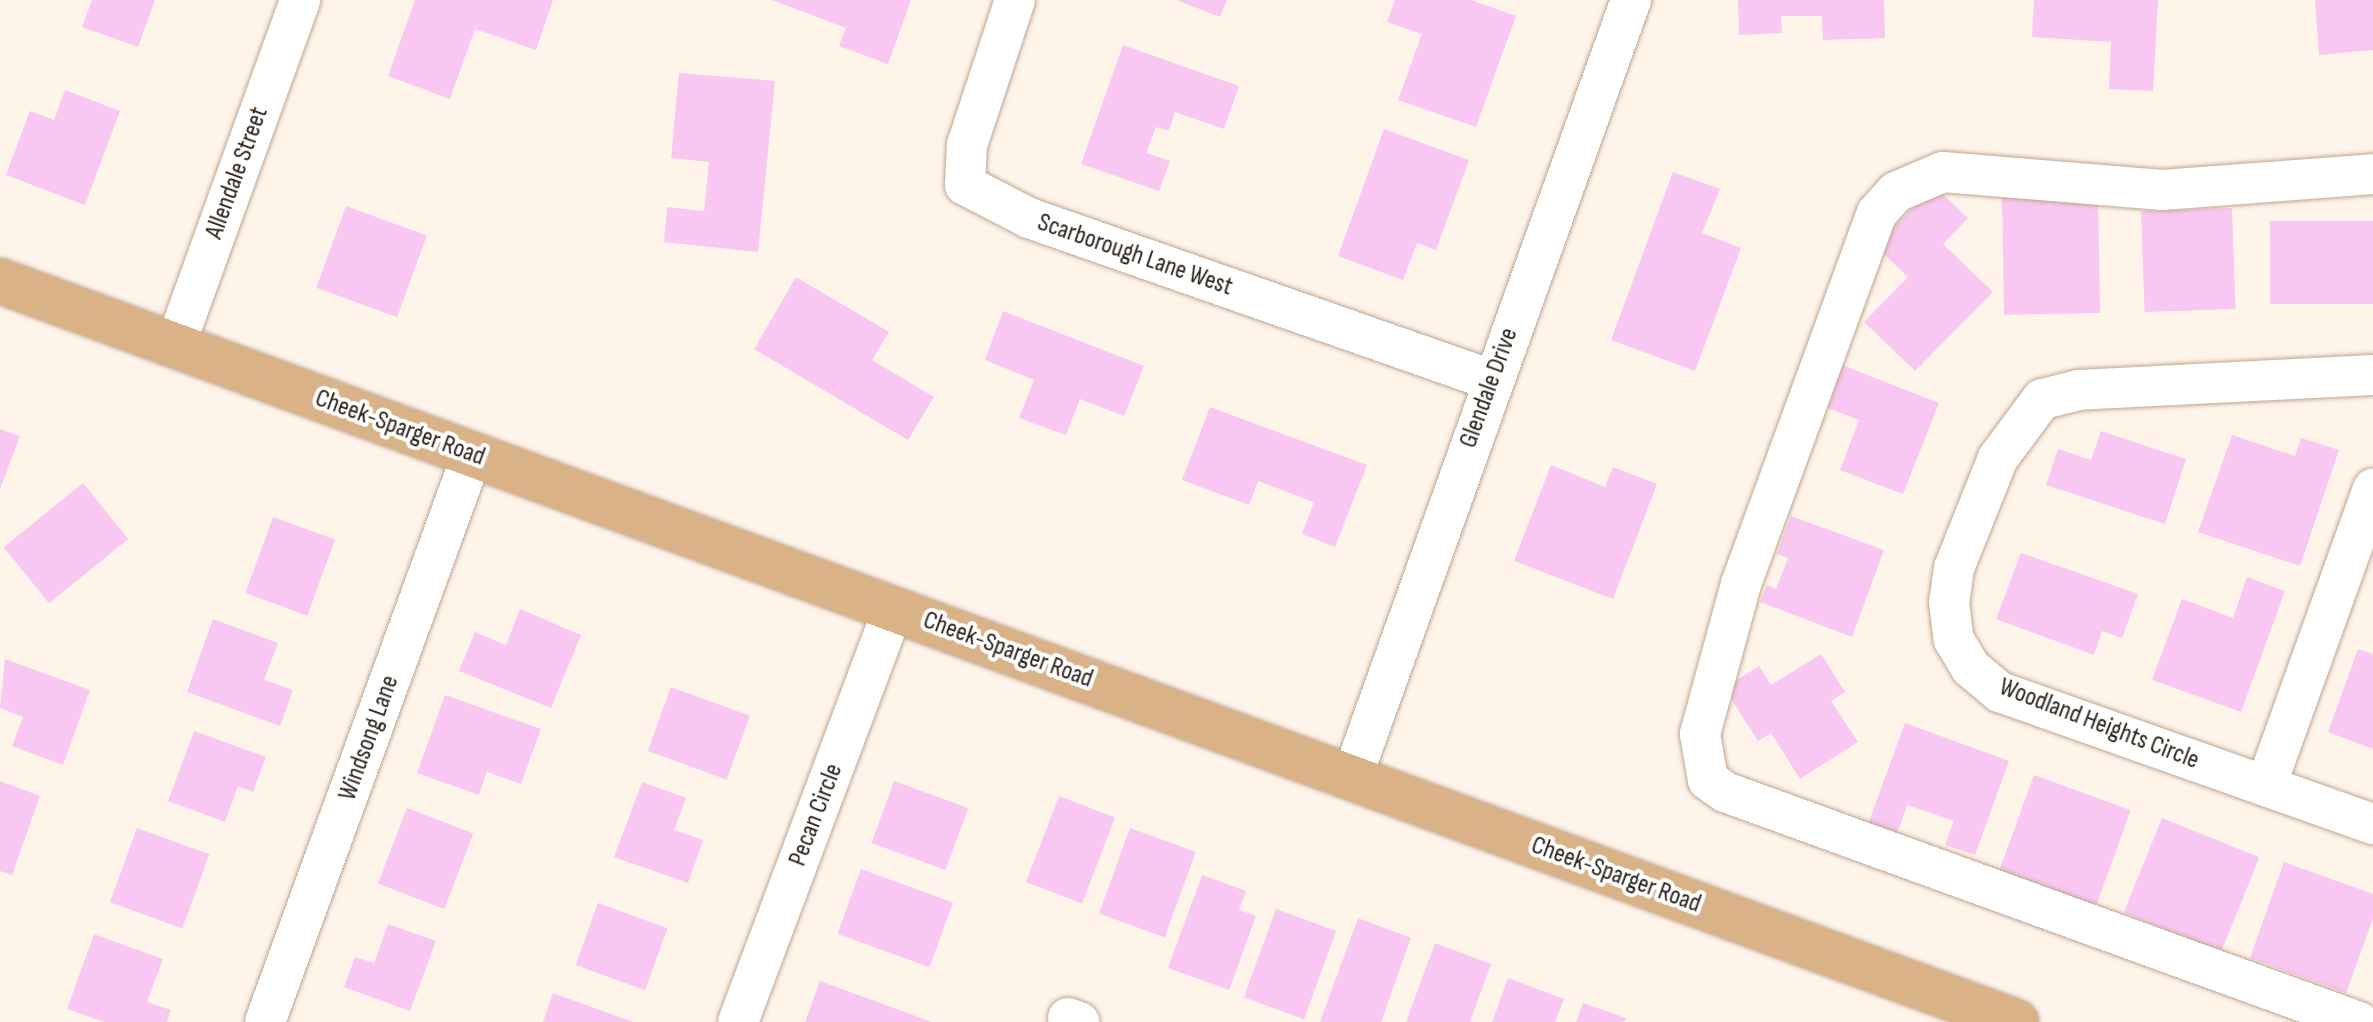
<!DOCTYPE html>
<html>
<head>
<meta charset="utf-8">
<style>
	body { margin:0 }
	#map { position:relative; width:2373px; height:1022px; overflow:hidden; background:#fff4ea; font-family:"Sofia Sans Condensed",sans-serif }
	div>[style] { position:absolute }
	.building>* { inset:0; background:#f9c8f2; transform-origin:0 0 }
	.roads { filter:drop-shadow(0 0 2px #c0a690) drop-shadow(0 0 2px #c0a690) }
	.minor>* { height:40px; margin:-20px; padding:0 20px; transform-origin:20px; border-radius:20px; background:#fff }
	.major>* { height:44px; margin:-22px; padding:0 22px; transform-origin:22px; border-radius:22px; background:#dab287 }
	span { translate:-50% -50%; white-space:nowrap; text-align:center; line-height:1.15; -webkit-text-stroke:8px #fff; paint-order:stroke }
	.street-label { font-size:26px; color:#291f16 }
</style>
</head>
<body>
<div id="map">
	<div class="building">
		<i style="clip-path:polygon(92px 0,155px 0,138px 47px,82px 27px)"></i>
		<i style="clip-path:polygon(415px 0,553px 0,536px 50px,475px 29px,450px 99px,388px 76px)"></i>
		<i style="clip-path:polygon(772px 0,911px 0,888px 64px,839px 46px,846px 28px)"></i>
		<i style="clip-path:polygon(1176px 0,1227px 0,1220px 17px)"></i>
		<i style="clip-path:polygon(1395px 0,1471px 0,1516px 16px,1476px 127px,1398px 100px,1422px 34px,1387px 22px)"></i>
		<i style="clip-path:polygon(1738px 0,1884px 0,1885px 38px,1823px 40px,1822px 16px,1781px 16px,1782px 33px,1739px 35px)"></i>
		<i style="clip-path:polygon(2034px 0,2158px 0,2153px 91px,2109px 89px,2111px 42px,2032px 37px)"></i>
		<i style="clip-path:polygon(2315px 0,2373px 0,2373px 50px,2319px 55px)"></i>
		<i style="clip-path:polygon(1123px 45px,1239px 86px,1224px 129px,1175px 112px,1169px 131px,1156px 127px,1146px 153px,1170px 161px,1159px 191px,1081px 164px)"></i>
		<i style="clip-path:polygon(679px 73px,775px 81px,758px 252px,664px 242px,667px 207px,704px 211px,709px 162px,671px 158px)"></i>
		<i style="clip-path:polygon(65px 90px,120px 111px,85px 205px,6px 175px,30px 111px,54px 120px)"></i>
		<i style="clip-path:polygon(1384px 129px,1469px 160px,1436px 250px,1417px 243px,1403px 280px,1338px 256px)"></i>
		<i style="clip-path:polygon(1673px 172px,1720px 189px,1702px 233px,1741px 248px,1695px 371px,1611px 340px)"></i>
		<i style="clip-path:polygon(1934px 186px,1968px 218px,1943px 244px,1993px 292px,1915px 371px,1864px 322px,1908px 277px,1875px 246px)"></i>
		<i style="left:2098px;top:196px;width:117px;height:96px;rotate:89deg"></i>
		<i style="left:346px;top:206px;width:86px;height:87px;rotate:20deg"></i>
		<i style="left:2232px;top:208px;width:101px;height:91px;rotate:88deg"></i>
		<i style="left:2373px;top:221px;width:83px;height:103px;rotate:90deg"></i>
		<i style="clip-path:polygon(796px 277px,889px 332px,872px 360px,934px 397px,908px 440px,754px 349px)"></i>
		<i style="clip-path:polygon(1003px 311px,1144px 366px,1124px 416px,1080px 399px,1066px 435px,1019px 418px,1034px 380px,985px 360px)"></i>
		<i style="clip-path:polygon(1832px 361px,1939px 403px,1903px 494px,1840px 470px,1859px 420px,1815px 403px)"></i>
		<i style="clip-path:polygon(1210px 407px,1367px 465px,1335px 547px,1302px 534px,1314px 502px,1258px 481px,1249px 505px,1182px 480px)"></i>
		<i style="clip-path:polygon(0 429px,20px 436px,0 489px)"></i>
		<i style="clip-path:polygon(2101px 431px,2186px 459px,2165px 524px,2046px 485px,2058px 449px,2091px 460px)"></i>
		<i style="clip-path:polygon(2232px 435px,2295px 456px,2301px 438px,2339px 450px,2300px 566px,2198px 532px)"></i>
		<i style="clip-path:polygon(1551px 465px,1605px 487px,1613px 467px,1657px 484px,1613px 599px,1514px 561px)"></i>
		<i style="left:83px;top:483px;width:72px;height:102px;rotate:51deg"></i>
		<i style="clip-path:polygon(1791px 516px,1884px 550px,1852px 637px,1760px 602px,1767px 585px,1776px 589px,1788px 558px,1777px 554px)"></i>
		<i style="left:273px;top:517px;width:66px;height:81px;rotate:20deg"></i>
		<i style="clip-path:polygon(2021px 553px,2138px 594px,2122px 638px,2102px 631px,2094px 655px,1996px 619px)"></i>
		<i style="clip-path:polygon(2247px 577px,2285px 591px,2241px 712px,2152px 680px,2182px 599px,2233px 618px)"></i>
		<i style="clip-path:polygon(520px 609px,581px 635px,551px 708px,459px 671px,475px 632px,506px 645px)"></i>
		<i style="clip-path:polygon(213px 619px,278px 643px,264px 680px,293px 690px,280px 726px,187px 692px)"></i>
		<i style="clip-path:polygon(2358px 649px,2373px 654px,2373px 749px,2328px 732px)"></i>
		<i style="clip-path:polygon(1821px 654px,1845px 692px,1831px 701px,1858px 742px,1800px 779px,1771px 733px,1758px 741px,1724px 688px,1759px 666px,1771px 685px)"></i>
		<i style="clip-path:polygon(5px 659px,90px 690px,63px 765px,12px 746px,23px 717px,0 708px)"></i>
		<i style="left:671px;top:687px;width:84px;height:68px;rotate:20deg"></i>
		<i style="clip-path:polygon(445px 695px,541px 729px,521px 784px,487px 772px,479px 795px,417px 773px)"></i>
		<i style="clip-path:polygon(1905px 723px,2009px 761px,1975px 855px,1945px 845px,1954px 821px,1907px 805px,1897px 834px,1868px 824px)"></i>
		<i style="clip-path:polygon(194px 731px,266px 757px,253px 792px,238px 786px,225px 822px,168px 801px)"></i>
		<i style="left:2034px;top:775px;width:103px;height:101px;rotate:20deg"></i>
		<i style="clip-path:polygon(0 781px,40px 796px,12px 875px,0 871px)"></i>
		<i style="left:894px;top:781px;width:79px;height:66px;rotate:20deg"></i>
		<i style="clip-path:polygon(642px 782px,686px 798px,674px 830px,703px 840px,688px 883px,614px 857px)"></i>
		<i style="left:1059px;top:796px;width:60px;height:92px;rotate:21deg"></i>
		<i style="left:407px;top:808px;width:71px;height:81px;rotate:21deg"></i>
		<i style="left:2162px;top:818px;width:105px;height:102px;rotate:22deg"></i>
		<i style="left:137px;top:828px;width:77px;height:79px;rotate:20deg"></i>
		<i style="left:1130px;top:828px;width:70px;height:91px;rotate:20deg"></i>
		<i style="clip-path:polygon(2284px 862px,2373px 894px,2373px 919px,2346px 993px,2250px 958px)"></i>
		<i style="left:861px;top:869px;width:98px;height:69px;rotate:20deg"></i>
		<i style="clip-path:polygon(1202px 875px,1246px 891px,1239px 910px,1256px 916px,1229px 990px,1168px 968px)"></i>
		<i style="left:598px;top:903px;width:74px;height:66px;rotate:20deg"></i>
		<i style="left:1276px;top:909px;width:64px;height:94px;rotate:20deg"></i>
		<i style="clip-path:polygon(1358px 918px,1411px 938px,1381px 1022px,1320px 1022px)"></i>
		<i style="clip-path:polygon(388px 924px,436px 941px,410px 1011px,344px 987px,355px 957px,374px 963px)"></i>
		<i style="clip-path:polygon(94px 934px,163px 959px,147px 1002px,171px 1010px,167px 1022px,104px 1022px,67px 1009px)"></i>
		<i style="clip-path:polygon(1435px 943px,1491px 964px,1470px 1022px,1406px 1022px)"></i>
		<i style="clip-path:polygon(1508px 978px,1564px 999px,1555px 1022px,1492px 1022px)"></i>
		<i style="clip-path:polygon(820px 981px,932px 1022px,805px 1022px)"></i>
		<i style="clip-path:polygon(553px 993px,633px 1022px,543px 1022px)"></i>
		<i style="clip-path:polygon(1583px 1003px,1626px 1018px,1624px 1022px,1576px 1022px)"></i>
	</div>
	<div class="roads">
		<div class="minor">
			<i style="left:1015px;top:0;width:153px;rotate:108.3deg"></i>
			<i style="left:967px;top:145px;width:40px;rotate:92.9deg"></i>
			<i style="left:965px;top:185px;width:72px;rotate:27.3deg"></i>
			<i style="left:1029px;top:218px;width:490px;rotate:19.3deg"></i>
			<i style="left:175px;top:346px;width:368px;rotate:-70.1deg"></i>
			<i style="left:2373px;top:375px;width:294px;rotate:177.1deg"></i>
			<i style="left:2079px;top:390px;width:38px;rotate:166deg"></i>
			<i style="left:2042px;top:399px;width:74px;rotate:126.7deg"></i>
			<i style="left:1998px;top:458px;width:118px;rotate:111.8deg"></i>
			<i style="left:1954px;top:568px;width:34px;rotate:98deg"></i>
			<i style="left:1949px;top:602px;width:38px;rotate:83deg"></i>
			<i style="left:1954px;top:640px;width:33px;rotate:59deg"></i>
			<i style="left:1971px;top:668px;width:38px;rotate:40deg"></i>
			<i style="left:2000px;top:692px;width:396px;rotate:19.5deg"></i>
			<i style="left:1352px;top:777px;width:826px;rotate:-70.25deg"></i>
			<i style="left:2266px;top:786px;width:316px;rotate:-70.2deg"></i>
			<i style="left:1068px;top:1018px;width:12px;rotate:20deg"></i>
			<i style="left:265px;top:1022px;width:604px;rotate:-69.94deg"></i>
			<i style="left:738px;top:1022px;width:442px;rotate:-69.4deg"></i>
			<i style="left:2359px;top:1022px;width:674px;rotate:-160.06deg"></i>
			<i style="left:1725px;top:792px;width:21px;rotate:-145deg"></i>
			<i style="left:1708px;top:780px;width:47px;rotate:-99.9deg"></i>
			<i style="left:1700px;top:734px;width:156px;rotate:-74.7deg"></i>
			<i style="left:1741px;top:584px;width:395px;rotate:-69.9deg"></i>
			<i style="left:1877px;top:213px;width:28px;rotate:-48deg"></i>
			<i style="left:1896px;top:192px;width:51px;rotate:-23.1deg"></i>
			<i style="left:1943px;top:172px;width:220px;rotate:4.7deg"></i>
			<i style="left:2162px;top:190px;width:212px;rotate:-4.3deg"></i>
		</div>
		<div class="major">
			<i style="left:0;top:281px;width:2148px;rotate:20.18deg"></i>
		</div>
	</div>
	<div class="street-label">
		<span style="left:237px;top:173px;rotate:-70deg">Allendale Street</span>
		<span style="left:1135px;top:255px;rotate:19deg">Scarborough Lane West</span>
		<span style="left:1489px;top:388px;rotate:-70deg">Glendale Drive</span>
		<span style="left:400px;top:428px;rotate:20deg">Cheek-Sparger Road</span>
		<span style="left:1008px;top:650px;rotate:20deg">Cheek-Sparger Road</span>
		<span style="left:2099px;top:724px;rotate:21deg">Woodland Heights Circle</span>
		<span style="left:369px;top:738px;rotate:-70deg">Windsong Lane</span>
		<span style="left:816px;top:815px;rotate:-69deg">Pecan Circle</span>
		<span style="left:1616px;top:875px;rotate:20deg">Cheek-Sparger Road</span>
	</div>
</div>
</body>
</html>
